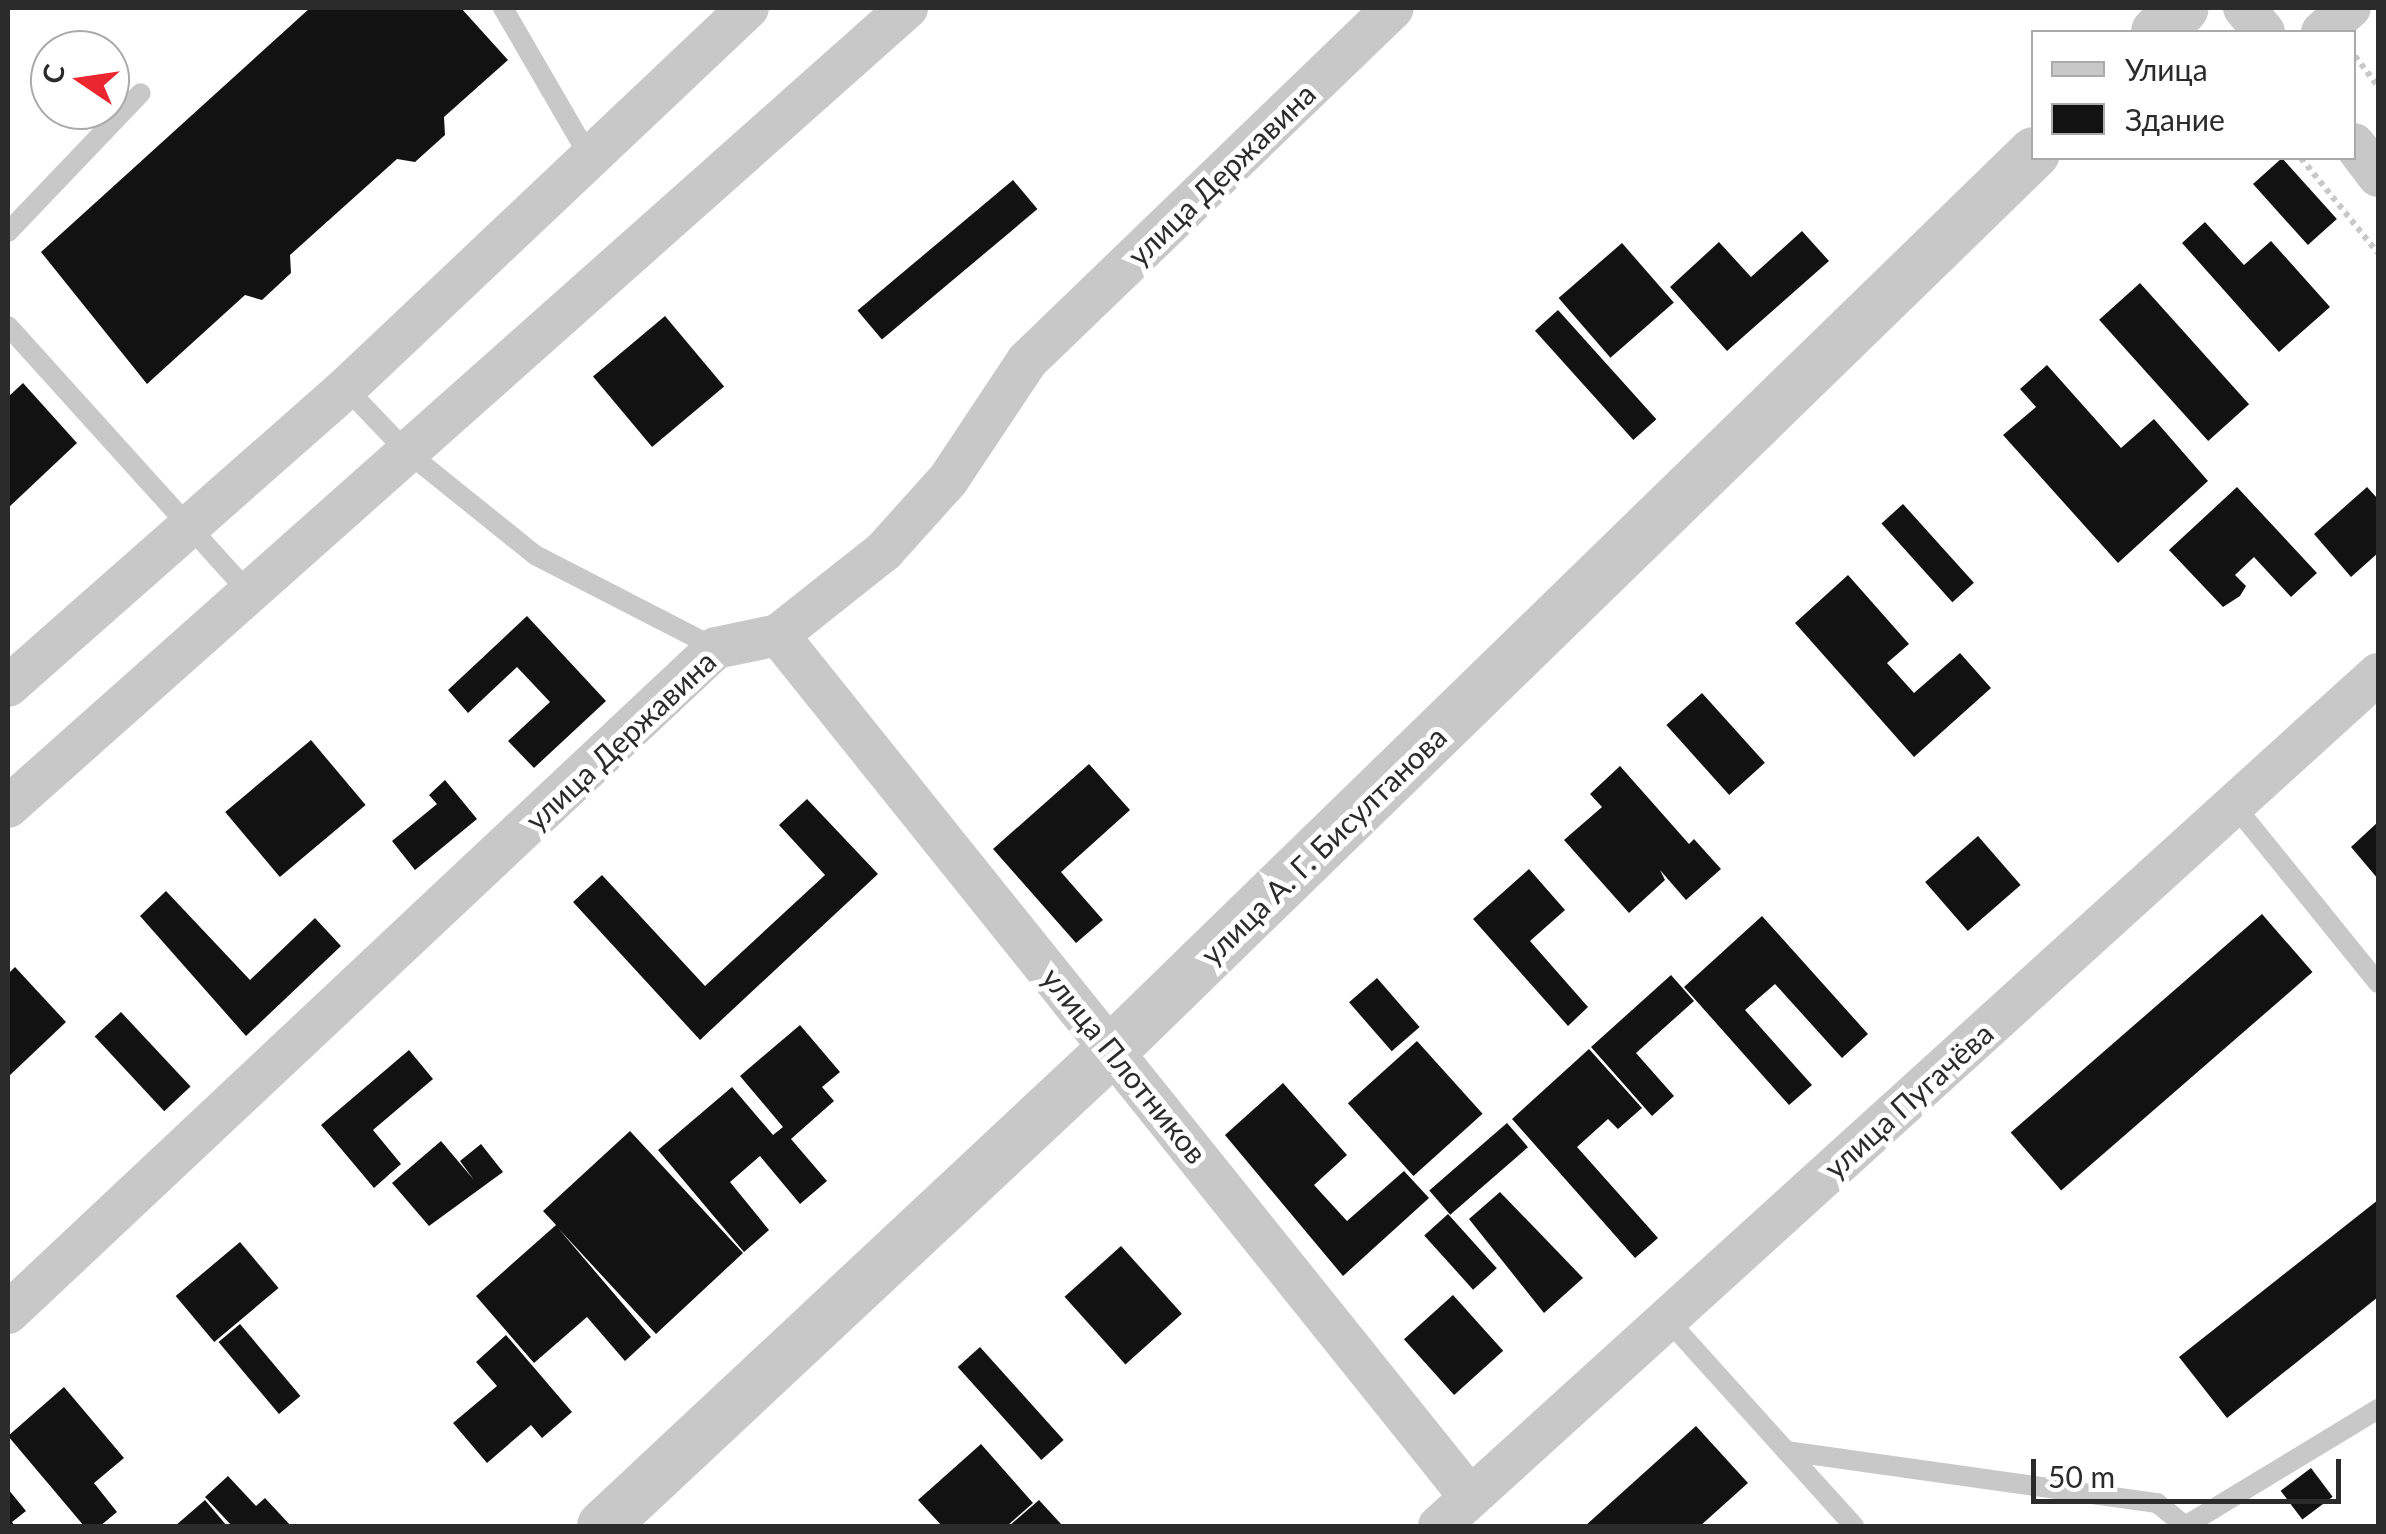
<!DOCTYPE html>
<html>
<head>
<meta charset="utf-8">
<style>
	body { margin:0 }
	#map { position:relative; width:2386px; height:1534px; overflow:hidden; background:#fff; font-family:Lato,sans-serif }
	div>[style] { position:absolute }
	.building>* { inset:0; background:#121212; transform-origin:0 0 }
	.path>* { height:6px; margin-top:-3px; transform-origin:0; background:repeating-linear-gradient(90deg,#c8c8c8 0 5px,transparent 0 10px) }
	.service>* { height:20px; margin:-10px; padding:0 10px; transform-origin:10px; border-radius:10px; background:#c8c8c8 }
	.minor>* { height:42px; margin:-21px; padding:0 21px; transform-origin:21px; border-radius:21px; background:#c8c8c8 }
	.tertiary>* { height:52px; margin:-26px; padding:0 26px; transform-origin:26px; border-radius:26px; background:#c8c8c8 }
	span { translate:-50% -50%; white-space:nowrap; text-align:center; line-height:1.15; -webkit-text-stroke:10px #fff; paint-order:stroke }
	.street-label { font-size:30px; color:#2b2b2b }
	.frame { position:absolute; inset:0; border:10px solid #2b2b2b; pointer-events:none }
	.legend { position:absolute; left:2031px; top:30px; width:325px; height:130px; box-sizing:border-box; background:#fff; border:2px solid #aaa; margin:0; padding:12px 18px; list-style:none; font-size:30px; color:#2b2b2b }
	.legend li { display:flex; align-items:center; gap:20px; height:50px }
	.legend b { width:50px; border:2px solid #aaa }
	.north { position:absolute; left:30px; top:30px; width:100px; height:100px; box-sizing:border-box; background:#fff; border:2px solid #aaa; border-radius:50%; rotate:283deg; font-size:28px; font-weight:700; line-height:40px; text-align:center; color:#2b2b2b }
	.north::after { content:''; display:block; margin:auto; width:35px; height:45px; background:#ea262e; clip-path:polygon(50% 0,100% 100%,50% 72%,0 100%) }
	.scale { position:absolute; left:2031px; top:1459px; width:310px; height:45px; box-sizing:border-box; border:5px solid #2b2b2b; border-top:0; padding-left:12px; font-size:30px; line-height:35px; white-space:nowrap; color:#2b2b2b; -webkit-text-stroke:8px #fff; paint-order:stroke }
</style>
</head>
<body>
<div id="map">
	<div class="building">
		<i style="clip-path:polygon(310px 8px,461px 8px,508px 60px,444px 117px,445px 135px,415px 162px,397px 159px,290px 255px,291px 273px,262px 300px,245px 295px,147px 384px,41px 252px)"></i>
		<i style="left:2282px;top:158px;width:82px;height:39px;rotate:48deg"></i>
		<i style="left:1013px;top:180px;width:38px;height:203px;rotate:50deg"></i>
		<i style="clip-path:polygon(2205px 222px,2244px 265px,2271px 241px,2330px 307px,2279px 352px,2182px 243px)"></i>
		<i style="clip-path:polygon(1802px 231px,1829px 261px,1727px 351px,1670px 287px,1719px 242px,1751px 277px)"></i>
		<i style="left:1622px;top:243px;width:79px;height:84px;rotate:49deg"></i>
		<i style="left:2140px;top:283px;width:163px;height:55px;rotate:48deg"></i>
		<i style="left:1558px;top:310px;width:147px;height:31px;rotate:48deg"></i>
		<i style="left:665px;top:316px;width:92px;height:94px;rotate:50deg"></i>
		<i style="clip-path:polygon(2047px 365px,2121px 448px,2154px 419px,2208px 481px,2118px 563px,2003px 435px,2036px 407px,2020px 389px)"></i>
		<i style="clip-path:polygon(23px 383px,77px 443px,8px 508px,8px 397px)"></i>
		<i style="clip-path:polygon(2237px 487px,2317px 573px,2291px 597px,2254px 557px,2235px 575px,2246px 586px,2240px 596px,2223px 607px,2169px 550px)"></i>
		<i style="clip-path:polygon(2367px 487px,2378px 499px,2378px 553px,2351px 577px,2314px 534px)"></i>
		<i style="left:1903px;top:504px;width:106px;height:29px;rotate:48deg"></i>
		<i style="clip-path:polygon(1848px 575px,1909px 644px,1887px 663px,1914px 693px,1960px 653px,1991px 688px,1914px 757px,1795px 623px)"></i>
		<i style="clip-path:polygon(527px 616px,606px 701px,534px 768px,508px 741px,550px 702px,517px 667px,468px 713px,448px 690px)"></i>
		<i style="left:1702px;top:693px;width:94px;height:48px;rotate:48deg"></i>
		<i style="left:311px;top:740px;width:85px;height:112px;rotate:50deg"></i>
		<i style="clip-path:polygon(1089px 764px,1130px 810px,1061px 872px,1103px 920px,1076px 943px,993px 849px)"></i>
		<i style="clip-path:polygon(1620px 766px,1689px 844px,1694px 839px,1721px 869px,1686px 900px,1660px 870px,1665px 880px,1629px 913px,1564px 840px,1602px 807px,1590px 794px)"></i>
		<i style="clip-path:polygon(445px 780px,477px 819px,415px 870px,392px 841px,437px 804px,429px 795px)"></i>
		<i style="clip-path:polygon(807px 799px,878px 874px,700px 1040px,573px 902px,602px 875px,705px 986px,825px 875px,779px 825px)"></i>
		<i style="clip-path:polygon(2378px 822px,2378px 879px,2351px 847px)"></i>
		<i style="left:1978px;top:836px;width:65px;height:70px;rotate:49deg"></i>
		<i style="clip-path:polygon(1529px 869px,1565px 910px,1530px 941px,1588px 1007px,1568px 1026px,1473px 919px)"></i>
		<i style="clip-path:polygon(166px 891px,250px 980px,315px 918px,341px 946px,246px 1036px,140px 916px)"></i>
		<i style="left:2262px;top:914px;width:77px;height:333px;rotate:49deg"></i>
		<i style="clip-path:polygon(1762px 916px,1868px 1034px,1842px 1058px,1775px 984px,1745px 1010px,1812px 1085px,1789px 1105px,1684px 987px)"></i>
		<i style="clip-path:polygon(15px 967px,66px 1022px,8px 1077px,8px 974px)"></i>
		<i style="clip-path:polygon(1671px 975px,1694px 1001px,1636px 1053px,1674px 1096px,1652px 1116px,1591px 1047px)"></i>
		<i style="left:1377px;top:978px;width:65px;height:37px;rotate:49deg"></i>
		<i style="left:121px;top:1012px;width:102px;height:36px;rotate:47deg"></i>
		<i style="clip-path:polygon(800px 1025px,840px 1072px,822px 1087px,834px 1101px,791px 1139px,827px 1181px,800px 1204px,760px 1156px,730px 1182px,769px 1230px,744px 1252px,658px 1150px,732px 1087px,773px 1135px,783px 1127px,740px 1076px)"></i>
		<i style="left:1417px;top:1041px;width:98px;height:93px;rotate:48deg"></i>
		<i style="clip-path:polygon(1589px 1049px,1642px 1108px,1618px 1129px,1608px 1119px,1577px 1147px,1658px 1238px,1635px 1258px,1512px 1119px)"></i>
		<i style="clip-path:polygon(409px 1050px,433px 1079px,373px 1130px,401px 1164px,374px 1188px,321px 1125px)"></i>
		<i style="clip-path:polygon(1283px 1083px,1347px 1155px,1314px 1185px,1347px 1221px,1404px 1171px,1429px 1198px,1343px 1276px,1225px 1135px)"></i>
		<i style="left:1507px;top:1123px;width:32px;height:103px;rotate:49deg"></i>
		<i style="clip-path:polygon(630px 1131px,743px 1253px,656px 1334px,558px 1228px,651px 1337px,625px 1361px,587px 1317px,534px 1363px,476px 1296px,556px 1225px,543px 1211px)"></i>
		<i style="clip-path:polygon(441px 1141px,474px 1180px,460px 1161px,481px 1144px,503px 1172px,429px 1226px,392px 1183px)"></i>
		<i style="clip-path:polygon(1500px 1192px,1583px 1278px,1544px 1313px,1469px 1219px)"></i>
		<i style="clip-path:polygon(2378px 1200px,2378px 1297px,2227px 1418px,2179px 1357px)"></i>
		<i style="left:1448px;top:1214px;width:73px;height:32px;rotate:48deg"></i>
		<i style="left:240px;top:1242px;width:60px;height:84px;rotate:50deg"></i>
		<i style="left:1121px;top:1246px;width:91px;height:76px;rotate:48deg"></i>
		<i style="left:1453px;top:1295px;width:75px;height:66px;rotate:48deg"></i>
		<i style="left:240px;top:1324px;width:94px;height:28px;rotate:50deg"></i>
		<i style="clip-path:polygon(506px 1335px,572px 1412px,542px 1438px,531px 1425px,487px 1463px,453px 1423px,497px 1386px,476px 1362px)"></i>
		<i style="left:980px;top:1347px;width:125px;height:30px;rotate:48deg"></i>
		<i style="clip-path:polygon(64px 1387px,124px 1458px,94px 1483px,117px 1512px,100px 1526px,84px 1526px,8px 1436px)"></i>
		<i style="clip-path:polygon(1696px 1426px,1748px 1483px,1700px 1526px,1585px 1526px)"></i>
		<i style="clip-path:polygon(981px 1444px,1033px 1503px,1007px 1526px,942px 1526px,918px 1500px)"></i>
		<i style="left:2311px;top:1468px;width:36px;height:38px;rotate:53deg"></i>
		<i style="clip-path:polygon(228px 1476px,256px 1506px,265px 1498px,291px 1526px,232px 1526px,205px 1497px)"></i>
		<i style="clip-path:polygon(8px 1489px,26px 1511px,12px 1522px,15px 1526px,8px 1526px)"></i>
		<i style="clip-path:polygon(205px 1500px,227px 1526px,175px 1526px)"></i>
		<i style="clip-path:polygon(1039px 1500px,1061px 1524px,1009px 1526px)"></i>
	</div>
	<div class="path">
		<i style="left:2355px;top:56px;width:39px;rotate:53deg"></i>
		<i style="left:2301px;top:158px;width:122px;rotate:51deg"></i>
	</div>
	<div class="service">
		<i style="left:503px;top:8px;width:168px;rotate:59.9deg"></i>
		<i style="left:8px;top:232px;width:192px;rotate:-46.3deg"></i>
		<i style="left:8px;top:326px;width:360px;rotate:47.9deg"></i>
		<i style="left:346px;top:388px;width:88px;rotate:46.4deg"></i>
		<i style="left:407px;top:452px;width:164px;rotate:38.8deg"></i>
		<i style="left:535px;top:555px;width:203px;rotate:27.2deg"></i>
		<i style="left:2234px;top:805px;width:229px;rotate:51deg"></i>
		<i style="left:1667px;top:1319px;width:279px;rotate:47.9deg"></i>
		<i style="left:1786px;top:1451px;width:375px;rotate:8deg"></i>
		<i style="left:2157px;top:1503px;width:36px;rotate:39deg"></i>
		<i style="left:2185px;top:1526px;width:226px;rotate:-31.2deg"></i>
	</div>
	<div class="minor">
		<i style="left:2244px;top:8px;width:31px;rotate:50deg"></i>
		<i style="left:2322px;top:32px;width:37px;rotate:-41deg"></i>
		<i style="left:2354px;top:144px;width:40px;rotate:53deg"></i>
		<i style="left:778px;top:635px;width:1105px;rotate:51.24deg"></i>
		<i style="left:8px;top:686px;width:451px;rotate:-41.4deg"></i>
		<i style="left:346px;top:388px;width:553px;rotate:-43.39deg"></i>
		<i style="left:8px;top:807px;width:1203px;rotate:-41.63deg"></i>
		<i style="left:8px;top:1313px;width:971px;rotate:-43.21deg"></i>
		<i style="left:716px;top:648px;width:63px;rotate:-11.8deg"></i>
		<i style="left:778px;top:635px;width:135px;rotate:-38.4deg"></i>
		<i style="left:884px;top:551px;width:96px;rotate:-48deg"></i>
		<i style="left:948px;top:480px;width:143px;rotate:-56.4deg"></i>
		<i style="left:1027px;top:361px;width:508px;rotate:-43.96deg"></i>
		<i style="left:1439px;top:1526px;width:1268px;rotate:-42.22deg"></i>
	</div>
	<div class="tertiary">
		<i style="left:2157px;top:32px;width:35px;rotate:-43deg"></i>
		<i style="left:603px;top:1526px;width:698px;rotate:-43.09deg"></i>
		<i style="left:1113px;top:1049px;width:1285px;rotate:-44.21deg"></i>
	</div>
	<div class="street-label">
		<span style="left:1221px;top:174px;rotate:-44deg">улица Державина</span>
		<span style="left:620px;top:740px;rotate:-43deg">улица Державина</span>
		<span style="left:1323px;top:845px;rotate:-44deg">улица А. Г. Бисултанова</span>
		<span style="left:1125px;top:1065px;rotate:51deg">улица Плотников</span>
		<span style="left:1908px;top:1100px;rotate:-42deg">улица Пугачёва</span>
	</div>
	<div class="frame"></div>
	<ul class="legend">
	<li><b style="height:12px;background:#c8c8c8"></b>Улица</li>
	<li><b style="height:28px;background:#121212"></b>Здание</li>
	</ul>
	<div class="north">С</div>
	<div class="scale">50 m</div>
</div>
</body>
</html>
